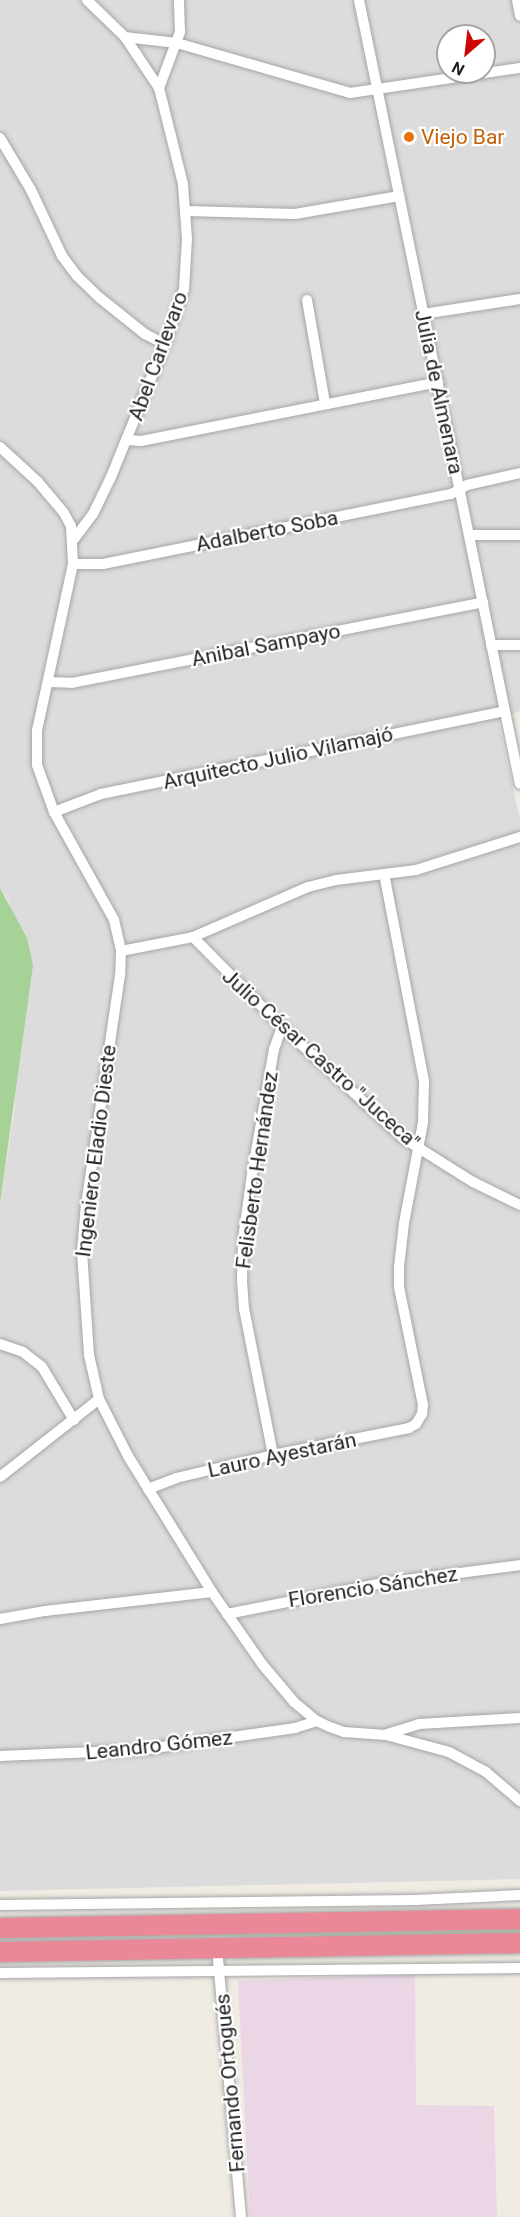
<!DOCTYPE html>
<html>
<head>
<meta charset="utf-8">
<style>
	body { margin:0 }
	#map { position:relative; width:520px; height:2217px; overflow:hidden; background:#f0ece4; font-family:Roboto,sans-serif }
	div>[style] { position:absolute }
	.residential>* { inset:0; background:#dddcdc }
	.industrial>* { inset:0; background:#ead6e5 }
	.grass>* { inset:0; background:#c8eda8; transform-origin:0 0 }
	.forest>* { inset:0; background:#a7d297 }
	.roads { filter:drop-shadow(0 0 2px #a6a6a6) drop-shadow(0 0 2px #a6a6a6) }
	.street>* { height:10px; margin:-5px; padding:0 5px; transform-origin:5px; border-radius:5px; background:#fff }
	.highway>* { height:20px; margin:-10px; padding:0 10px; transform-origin:10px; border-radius:10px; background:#eb8898 }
	.dots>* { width:16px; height:16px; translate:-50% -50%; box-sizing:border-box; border:3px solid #fff; border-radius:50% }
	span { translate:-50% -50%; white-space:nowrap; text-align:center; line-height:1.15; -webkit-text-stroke:4.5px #fff; paint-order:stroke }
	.food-label { font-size:21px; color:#c56008 }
	.left { translate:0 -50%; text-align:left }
	.street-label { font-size:21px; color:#1f1f1f }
	.north { position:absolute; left:436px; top:24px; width:60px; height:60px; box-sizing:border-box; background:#fff; border:2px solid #a5a5a5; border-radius:50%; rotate:208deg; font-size:16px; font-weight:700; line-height:24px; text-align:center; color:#1f1f1f }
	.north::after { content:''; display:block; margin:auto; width:21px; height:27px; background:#cd0500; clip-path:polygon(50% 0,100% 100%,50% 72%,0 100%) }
</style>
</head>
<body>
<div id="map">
	<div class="residential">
		<i style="clip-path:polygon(evenodd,0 0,520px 0,520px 711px,498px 720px,520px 819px,520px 1879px,0 1891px,0 1204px,15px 1106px,9px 901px,0 888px,0 0,448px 36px,484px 36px,484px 72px,448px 72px,448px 36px)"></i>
	</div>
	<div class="industrial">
		<i style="clip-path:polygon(415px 1974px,416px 2105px,494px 2106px,497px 2217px,250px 2217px,238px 1981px)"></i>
	</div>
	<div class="grass">
		<i style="left:520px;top:1925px;width:11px;height:520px;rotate:90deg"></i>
	</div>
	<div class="forest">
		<i style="clip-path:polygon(0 888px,27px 938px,33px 965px,0 1204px)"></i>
	</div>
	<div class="roads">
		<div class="street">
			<i style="left:359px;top:0;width:800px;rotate:78.4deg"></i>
			<i style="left:517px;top:0;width:16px;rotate:79deg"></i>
			<i style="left:125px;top:37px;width:52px;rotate:6.6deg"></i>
			<i style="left:177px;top:43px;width:180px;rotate:16.1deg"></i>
			<i style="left:350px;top:93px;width:172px;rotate:-8.4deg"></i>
			<i style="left:159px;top:88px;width:60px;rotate:-69.4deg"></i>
			<i style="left:180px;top:32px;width:32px;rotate:-92deg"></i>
			<i style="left:0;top:138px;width:61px;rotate:59.2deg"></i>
			<i style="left:31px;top:190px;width:73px;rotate:64.8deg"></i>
			<i style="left:62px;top:256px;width:25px;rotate:53deg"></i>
			<i style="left:77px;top:276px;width:32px;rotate:44deg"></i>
			<i style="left:100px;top:298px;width:58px;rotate:38.7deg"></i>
			<i style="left:145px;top:334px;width:22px;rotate:27deg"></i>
			<i style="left:187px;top:211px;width:108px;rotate:1.6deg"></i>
			<i style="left:295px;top:214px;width:106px;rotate:-9.8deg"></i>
			<i style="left:307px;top:300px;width:105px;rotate:80.1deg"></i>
			<i style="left:423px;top:314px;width:98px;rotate:-8.8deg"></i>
			<i style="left:128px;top:440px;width:13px;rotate:4deg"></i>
			<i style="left:141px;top:441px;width:303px;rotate:-11.2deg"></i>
			<i style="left:0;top:447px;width:52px;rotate:42.6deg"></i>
			<i style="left:38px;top:482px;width:40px;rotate:50deg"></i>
			<i style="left:64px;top:513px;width:15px;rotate:62deg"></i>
			<i style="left:71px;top:526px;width:38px;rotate:87deg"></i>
			<i style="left:73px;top:564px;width:170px;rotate:102.2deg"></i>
			<i style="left:37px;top:730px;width:35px;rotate:90deg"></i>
			<i style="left:37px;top:765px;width:50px;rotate:70.1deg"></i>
			<i style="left:54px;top:812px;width:124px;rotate:60.9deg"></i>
			<i style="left:114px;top:920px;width:32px;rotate:77deg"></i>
			<i style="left:121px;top:951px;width:24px;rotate:92deg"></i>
			<i style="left:120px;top:975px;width:232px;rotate:98.4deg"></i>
			<i style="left:86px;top:1204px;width:48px;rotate:94.8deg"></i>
			<i style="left:82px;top:1252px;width:103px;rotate:86.1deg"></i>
			<i style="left:89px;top:1355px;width:45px;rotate:77.2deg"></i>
			<i style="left:99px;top:1399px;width:64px;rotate:63deg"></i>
			<i style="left:128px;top:1456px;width:160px;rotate:58.3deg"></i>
			<i style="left:212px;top:1592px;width:88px;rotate:55.2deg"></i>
			<i style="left:262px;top:1664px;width:50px;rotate:49.9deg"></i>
			<i style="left:294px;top:1702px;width:30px;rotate:40deg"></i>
			<i style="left:317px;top:1721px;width:14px;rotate:25deg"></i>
			<i style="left:330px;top:1727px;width:15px;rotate:20deg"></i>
			<i style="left:344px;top:1732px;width:42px;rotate:4.1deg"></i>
			<i style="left:386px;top:1735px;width:65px;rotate:15.1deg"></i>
			<i style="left:449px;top:1752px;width:42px;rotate:28.4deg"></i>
			<i style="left:486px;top:1772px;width:45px;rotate:40.5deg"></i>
			<i style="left:469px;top:535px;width:51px"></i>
			<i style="left:74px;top:539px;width:31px;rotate:-53deg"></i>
			<i style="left:93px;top:514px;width:41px;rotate:-64.1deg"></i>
			<i style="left:111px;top:477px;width:144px;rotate:-67.9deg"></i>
			<i style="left:165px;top:344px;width:58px;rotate:-70.9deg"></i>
			<i style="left:184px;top:289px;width:50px;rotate:-86.6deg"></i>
			<i style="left:187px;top:239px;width:55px;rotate:-94.2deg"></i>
			<i style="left:183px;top:184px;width:99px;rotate:-104deg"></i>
			<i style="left:159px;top:88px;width:61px;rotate:-123.7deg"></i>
			<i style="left:125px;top:37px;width:53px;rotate:-135.8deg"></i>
			<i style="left:73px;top:564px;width:30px"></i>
			<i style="left:103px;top:564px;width:355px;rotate:-11.4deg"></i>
			<i style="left:451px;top:494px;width:18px;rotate:-29deg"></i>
			<i style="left:467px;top:485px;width:54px;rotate:-12.8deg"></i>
			<i style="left:491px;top:645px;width:29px"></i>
			<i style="left:48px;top:682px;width:24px;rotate:2deg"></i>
			<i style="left:72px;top:683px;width:419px;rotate:-11.1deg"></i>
			<i style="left:54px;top:812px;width:50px;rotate:-21deg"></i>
			<i style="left:101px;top:794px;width:411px;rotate:-11.6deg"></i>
			<i style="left:193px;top:937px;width:127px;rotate:45.3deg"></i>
			<i style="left:282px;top:1027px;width:164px;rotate:42.5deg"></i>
			<i style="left:403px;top:1138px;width:83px;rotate:32.2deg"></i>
			<i style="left:473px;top:1182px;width:52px;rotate:26.1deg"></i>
			<i style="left:121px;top:951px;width:73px;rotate:-11deg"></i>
			<i style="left:193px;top:937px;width:125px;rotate:-23.5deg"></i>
			<i style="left:308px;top:887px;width:29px;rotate:-14deg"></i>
			<i style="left:336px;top:880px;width:81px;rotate:-7.1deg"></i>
			<i style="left:416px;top:870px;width:109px;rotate:-17.6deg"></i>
			<i style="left:0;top:1344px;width:24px;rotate:19deg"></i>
			<i style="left:23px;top:1352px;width:24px;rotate:38deg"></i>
			<i style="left:42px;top:1367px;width:62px;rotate:58.9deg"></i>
			<i style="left:273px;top:1455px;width:149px;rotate:-101.2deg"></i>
			<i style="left:244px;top:1309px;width:28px;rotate:-94deg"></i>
			<i style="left:242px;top:1281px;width:42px;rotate:-88.6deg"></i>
			<i style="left:243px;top:1239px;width:66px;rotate:-82.1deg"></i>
			<i style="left:252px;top:1174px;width:127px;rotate:-80deg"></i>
			<i style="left:274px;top:1049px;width:23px;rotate:-70deg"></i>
			<i style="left:0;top:1477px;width:126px;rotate:-38.2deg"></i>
			<i style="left:148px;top:1489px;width:30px;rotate:-21deg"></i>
			<i style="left:176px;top:1478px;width:100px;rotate:-13.3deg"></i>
			<i style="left:273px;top:1455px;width:139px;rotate:-11.2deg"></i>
			<i style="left:409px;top:1428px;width:8px;rotate:-30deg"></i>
			<i style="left:416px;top:1424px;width:12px;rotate:-59deg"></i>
			<i style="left:422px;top:1414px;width:9px;rotate:-84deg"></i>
			<i style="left:423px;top:1405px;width:120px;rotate:-101.5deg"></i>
			<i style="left:399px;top:1287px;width:20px;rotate:-90deg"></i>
			<i style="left:399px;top:1267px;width:44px;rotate:-83.5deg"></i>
			<i style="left:404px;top:1223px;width:103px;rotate:-79.3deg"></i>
			<i style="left:423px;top:1122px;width:41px;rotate:-88.6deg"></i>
			<i style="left:424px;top:1081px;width:211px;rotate:-100.9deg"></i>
			<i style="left:227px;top:1614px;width:158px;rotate:-11.3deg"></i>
			<i style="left:382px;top:1583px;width:139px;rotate:-7.4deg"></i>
			<i style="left:0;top:1619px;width:46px;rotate:-10.1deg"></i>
			<i style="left:45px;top:1611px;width:168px;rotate:-6.5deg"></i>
			<i style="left:387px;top:1734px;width:34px;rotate:-17deg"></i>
			<i style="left:419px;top:1724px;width:101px;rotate:-3.4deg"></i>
			<i style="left:0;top:1756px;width:141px;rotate:-2.4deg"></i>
			<i style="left:141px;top:1750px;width:156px;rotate:-8.1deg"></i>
			<i style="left:295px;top:1728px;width:23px;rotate:-18deg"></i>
			<i style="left:0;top:1905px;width:415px;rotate:-0.7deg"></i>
			<i style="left:415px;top:1900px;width:105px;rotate:-2.7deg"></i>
			<i style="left:217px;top:1948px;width:270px;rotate:84.9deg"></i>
			<i style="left:0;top:1973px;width:520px;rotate:-0.55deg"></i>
		</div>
		<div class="highway">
			<i style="left:0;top:1928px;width:520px;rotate:-0.99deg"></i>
			<i style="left:0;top:1952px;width:520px;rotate:-0.99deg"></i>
		</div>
	</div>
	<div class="dots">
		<i style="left:409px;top:137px;background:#e8710a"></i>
	</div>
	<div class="food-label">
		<span class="left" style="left:421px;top:137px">Viejo Bar</span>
	</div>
	<div class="street-label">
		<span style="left:158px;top:356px;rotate:-70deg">Abel Carlevaro</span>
		<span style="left:439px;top:392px;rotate:78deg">Julia de Almenara</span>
		<span style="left:267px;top:531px;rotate:-11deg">Adalberto Soba</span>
		<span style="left:266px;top:645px;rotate:-11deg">Anibal Sampayo</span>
		<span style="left:278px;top:758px;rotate:-12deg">Arquitecto Julio Vilamajó</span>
		<span style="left:321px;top:1059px;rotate:42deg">Julio César Castro "Juceca"</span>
		<span style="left:96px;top:1151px;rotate:-83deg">Ingeniero Eladio Dieste</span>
		<span style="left:257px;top:1170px;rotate:-82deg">Felisberto Hernández</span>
		<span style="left:282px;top:1455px;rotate:-12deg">Lauro Ayestarán</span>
		<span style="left:373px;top:1587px;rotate:-9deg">Florencio Sánchez</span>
		<span style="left:159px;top:1745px;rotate:-6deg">Leandro Gómez</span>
		<span style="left:230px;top:2083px;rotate:-95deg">Fernando Ortogués</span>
	</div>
	<div class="north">N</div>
</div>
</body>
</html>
